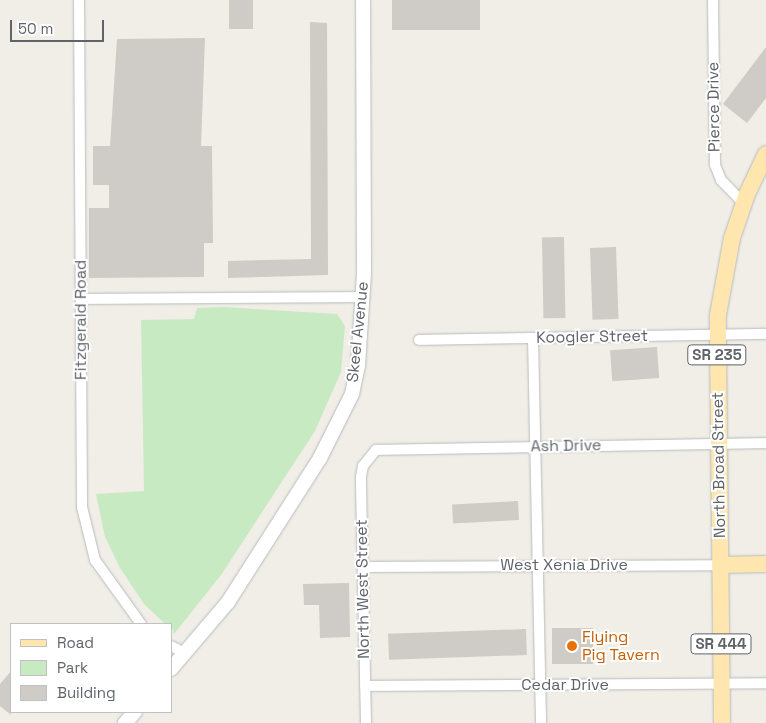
<!DOCTYPE html>
<html>
<head>
<meta charset="utf-8">
<style>
	body { margin:0 }
	#map { position:relative; width:766px; height:723px; overflow:hidden; background:#f1eee7; font-family:"Space Grotesk",sans-serif }
	div>[style] { position:absolute }
	.green>* { inset:0; background:#c8eac2 }
	.building>* { inset:0; background:#cfcbc6; transform-origin:0 0 }
	.roads { filter:drop-shadow(0 0 1px #b7bbbe) drop-shadow(0 0 1px #b7bbbe) }
	.street>* { height:10px; margin:-5px; padding:0 5px; transform-origin:5px; border-radius:5px; background:#fff }
	.secondary>* { height:14px; margin:-7px; padding:0 7px; transform-origin:7px; border-radius:7px; background:#fff }
	.primary>* { height:16px; margin:-8px; padding:0 8px; transform-origin:8px; border-radius:8px; background:#ffe6af }
	.dots>* { width:14px; height:14px; translate:-50% -50%; box-sizing:border-box; border:2px solid #fff; border-radius:50% }
	span { translate:-50% -50%; white-space:nowrap; text-align:center; line-height:1.15; -webkit-text-stroke:4px #fff; paint-order:stroke }
	.shield-label span { padding:1px 4px; background:#fff; border:1px solid; border-radius:4px; -webkit-text-stroke-width:0 }
	.shield-label { font-size:15px; color:#5e6468; font-weight:700 }
	.street-label { font-size:16px; color:#5e6468 }
	.food-label { font-size:16px; color:#c56008 }
	.left { translate:0 -50%; text-align:left }
	.legend { position:absolute; left:10px; top:623px; width:162px; height:90px; box-sizing:border-box; background:#fff; border:1px solid #bfc1c3; margin:0; padding:6px 9px; list-style:none; font-size:15px; color:#5e6468 }
	.legend li { display:flex; align-items:center; gap:10px; height:25px }
	.legend b { width:25px; border:1px solid #bfc1c3 }
	.scale { position:absolute; left:10px; top:20px; width:94px; height:22px; box-sizing:border-box; border:2px solid #5e6468; border-top:0; padding-left:6px; font-size:15px; line-height:18px; white-space:nowrap; color:#5e6468; -webkit-text-stroke:4px #fff; paint-order:stroke }
</style>
</head>
<body>
<div id="map">
	<div class="green">
		<i style="clip-path:polygon(223px 307px,337px 314px,345px 326px,341px 372px,315px 431px,221px 575px,174px 634px,171px 624px,165px 624px,144px 604px,120px 568px,105px 537px,96px 494px,144px 491px,141px 320px,194px 319px,197px 308px)"></i>
	</div>
	<div class="building">
		<i style="left:229px;top:0;width:24px;height:29px"></i>
		<i style="left:392px;top:0;width:88px;height:30px"></i>
		<i style="clip-path:polygon(310px 22px,327px 23px,328px 275px,228px 278px,228px 261px,311px 259px)"></i>
		<i style="clip-path:polygon(205px 38px,201px 146px,212px 146px,213px 243px,204px 243px,204px 277px,89px 278px,89px 208px,109px 208px,109px 185px,93px 185px,93px 146px,110px 146px,117px 39px)"></i>
		<i style="clip-path:polygon(766px 47px,766px 98px,747px 123px,723px 104px)"></i>
		<i style="left:564px;top:237px;width:81px;height:22px;rotate:89deg"></i>
		<i style="left:616px;top:247px;width:72px;height:26px;rotate:88deg"></i>
		<i style="left:657px;top:347px;width:31px;height:47px;rotate:86deg"></i>
		<i style="left:518px;top:501px;width:19px;height:66px;rotate:87deg"></i>
		<i style="clip-path:polygon(349px 583px,350px 637px,320px 638px,319px 605px,304px 605px,303px 584px)"></i>
		<i style="left:593px;top:628px;width:36px;height:41px;rotate:90deg"></i>
		<i style="left:526px;top:629px;width:26px;height:138px;rotate:88deg"></i>
		<i style="clip-path:polygon(11px 671px,11px 715px,0 706px,0 684px)"></i>
	</div>
	<div class="roads">
		<div class="street">
			<i style="left:79px;top:0;width:507px;rotate:89.66deg"></i>
			<i style="left:82px;top:507px;width:55px;rotate:76.2deg"></i>
			<i style="left:95px;top:560px;width:79px;rotate:54.3deg"></i>
			<i style="left:713px;top:0;width:165px;rotate:89.3deg"></i>
			<i style="left:715px;top:165px;width:16px;rotate:68deg"></i>
			<i style="left:721px;top:180px;width:32px;rotate:46deg"></i>
			<i style="left:81px;top:299px;width:282px;rotate:-0.4deg"></i>
			<i style="left:533px;top:338px;width:385px;rotate:88.8deg"></i>
			<i style="left:419px;top:340px;width:347px;rotate:-1deg"></i>
			<i style="left:363px;top:567px;width:357px;rotate:-0.3deg"></i>
			<i style="left:171px;top:646px;width:16px;rotate:27deg"></i>
			<i style="left:365px;top:686px;width:401px;rotate:-0.4deg"></i>
			<i style="left:366px;top:723px;width:246px;rotate:-91.2deg"></i>
			<i style="left:361px;top:477px;width:11px;rotate:-80deg"></i>
			<i style="left:363px;top:466px;width:21px;rotate:-51deg"></i>
			<i style="left:376px;top:450px;width:390px;rotate:-1deg"></i>
		</div>
		<div class="secondary">
			<i style="left:171px;top:669px;width:88px;rotate:-49.6deg"></i>
			<i style="left:228px;top:602px;width:171px;rotate:-57.4deg"></i>
			<i style="left:320px;top:458px;width:72px;rotate:-63.4deg"></i>
			<i style="left:352px;top:394px;width:29px;rotate:-78deg"></i>
			<i style="left:358px;top:366px;width:94px;rotate:-86.3deg"></i>
			<i style="left:364px;top:272px;width:272px;rotate:-90.2deg"></i>
			<i style="left:125px;top:723px;width:15px;rotate:-48deg"></i>
		</div>
		<div class="primary">
			<i style="left:720px;top:565px;width:46px;rotate:-1.2deg"></i>
			<i style="left:722px;top:723px;width:408px;rotate:-90.6deg"></i>
			<i style="left:718px;top:315px;width:78px;rotate:-79.7deg"></i>
			<i style="left:732px;top:238px;width:46px;rotate:-71.2deg"></i>
			<i style="left:747px;top:194px;width:44px;rotate:-64.6deg"></i>
		</div>
	</div>
	<div class="dots">
		<i style="left:572px;top:646px;background:#e8710a"></i>
	</div>
	<div class="shield-label">
		<span style="left:717px;top:355px">SR 235</span>
		<span style="left:721px;top:644px">SR 444</span>
	</div>
	<div class="street-label">
		<span style="left:714px;top:107px;rotate:-91deg">Pierce Drive</span>
		<span style="left:81px;top:320px;rotate:-90deg">Fitzgerald Road</span>
		<span style="left:358px;top:332px;rotate:-84deg">Skeel Avenue</span>
		<span style="left:592px;top:337px;rotate:-1deg">Koogler Street</span>
		<span style="left:566px;top:446px;rotate:-1deg">Ash Drive</span>
		<span style="left:719px;top:465px;rotate:-91deg">North Broad Street</span>
		<span style="left:564px;top:565px">West Xenia Drive</span>
		<span style="left:363px;top:589px;rotate:-91deg">North West Street</span>
		<span style="left:565px;top:685px">Cedar Drive</span>
	</div>
	<div class="food-label">
		<span class="left" style="left:582px;top:646px">Flying<br>Pig Tavern</span>
	</div>
	<ul class="legend">
	<li><b style="height:6px;background:#ffe6af"></b>Road</li>
	<li><b style="height:14px;background:#c8eac2"></b>Park</li>
	<li><b style="height:14px;background:#cfcbc6"></b>Building</li>
	</ul>
	<div class="scale">50 m</div>
</div>
</body>
</html>
